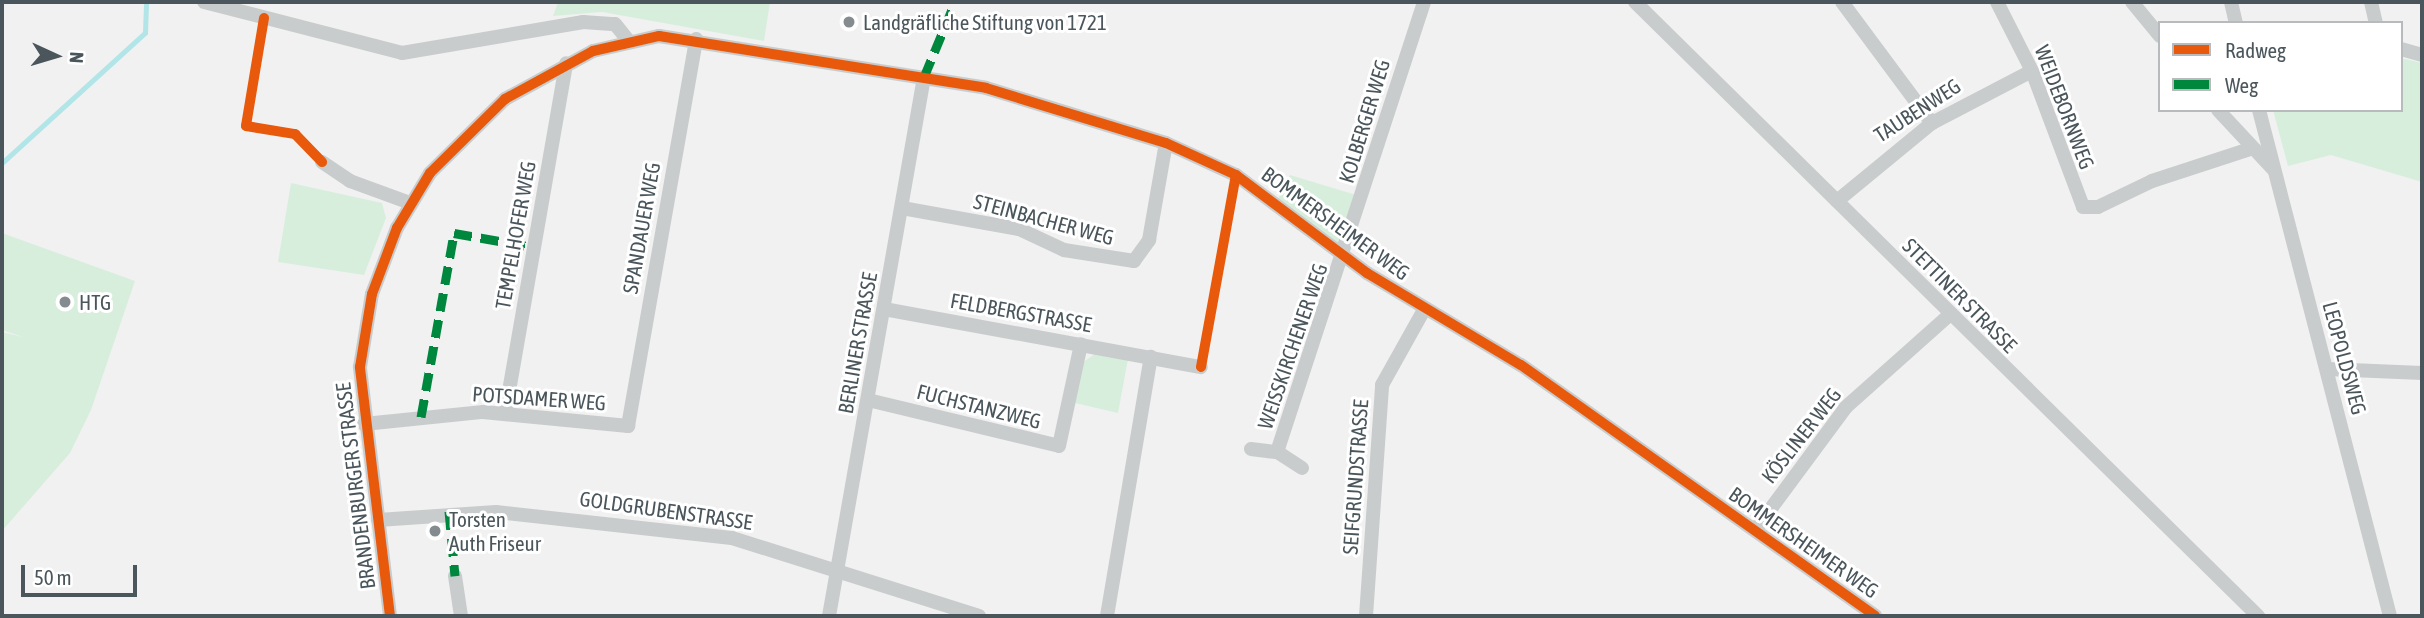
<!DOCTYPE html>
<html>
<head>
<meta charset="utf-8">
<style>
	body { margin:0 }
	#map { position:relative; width:2424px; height:618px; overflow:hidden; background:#f1f1f1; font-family:"Asap Condensed",sans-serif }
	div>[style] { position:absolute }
	.green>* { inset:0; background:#d8eedd }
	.stream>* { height:4.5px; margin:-2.25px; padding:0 2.25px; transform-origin:2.25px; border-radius:2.25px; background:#b1e5e8 }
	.street>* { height:14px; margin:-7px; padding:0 7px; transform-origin:7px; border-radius:7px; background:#c9cccd }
	.quiet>* { height:9px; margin-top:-4.5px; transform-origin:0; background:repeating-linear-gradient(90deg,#00873e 0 18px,transparent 0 27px) }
	.cycleway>* { height:10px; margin:-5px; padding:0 5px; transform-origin:5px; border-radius:5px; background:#e8590c }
	.dots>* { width:19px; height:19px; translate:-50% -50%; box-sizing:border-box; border:4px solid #fff; border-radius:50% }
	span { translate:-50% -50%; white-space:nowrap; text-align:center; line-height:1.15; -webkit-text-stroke:6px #fff; paint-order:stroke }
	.poi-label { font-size:21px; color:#4a565c }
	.left { translate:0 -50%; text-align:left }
	.street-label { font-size:21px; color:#4a565c }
	.frame { position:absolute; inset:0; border:4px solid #4a565c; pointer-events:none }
	.legend { position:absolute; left:2158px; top:21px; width:245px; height:91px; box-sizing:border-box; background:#fff; border:2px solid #b7bbbe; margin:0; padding:9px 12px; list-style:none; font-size:21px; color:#4a565c }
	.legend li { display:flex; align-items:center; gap:14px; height:35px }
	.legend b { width:35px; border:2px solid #b7bbbe }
	.north { position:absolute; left:21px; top:21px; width:70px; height:70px; -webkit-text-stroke:5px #fff; paint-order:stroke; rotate:94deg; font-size:19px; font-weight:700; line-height:28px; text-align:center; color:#4a565c }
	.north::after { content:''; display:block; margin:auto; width:24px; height:32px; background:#4a565c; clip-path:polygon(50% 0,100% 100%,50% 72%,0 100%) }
	.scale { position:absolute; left:21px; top:565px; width:116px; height:32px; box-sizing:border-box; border:4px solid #4a565c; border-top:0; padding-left:9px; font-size:21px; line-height:24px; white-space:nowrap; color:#4a565c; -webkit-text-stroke:5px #fff; paint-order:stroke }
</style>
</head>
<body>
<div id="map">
	<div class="green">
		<i style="clip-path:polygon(558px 2px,770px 2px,764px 41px,602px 12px,553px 16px)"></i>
		<i style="clip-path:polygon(2401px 58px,2422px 63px,2422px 182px,2331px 155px,2288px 166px,2273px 110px,2401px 110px)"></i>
		<i style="clip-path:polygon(1290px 175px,1363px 197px,1346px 254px,1275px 205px)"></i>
		<i style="clip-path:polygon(291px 183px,382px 203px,386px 218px,364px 275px,278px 262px)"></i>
		<i style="clip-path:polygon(2px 233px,135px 281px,91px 410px,70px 453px,2px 531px,2px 332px,23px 337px,2px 330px)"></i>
		<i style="clip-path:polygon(1096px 353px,1128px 359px,1118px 413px,1075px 403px,1082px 363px)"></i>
	</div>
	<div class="stream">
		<i style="left:2px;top:163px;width:193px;rotate:-42.3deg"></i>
		<i style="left:145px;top:33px;width:31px;rotate:-88deg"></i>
	</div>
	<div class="street">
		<i style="left:204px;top:2px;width:204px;rotate:14.4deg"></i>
		<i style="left:402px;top:53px;width:184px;rotate:-9.7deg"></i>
		<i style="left:583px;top:22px;width:32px;rotate:4deg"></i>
		<i style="left:615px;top:24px;width:21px;rotate:51deg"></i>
		<i style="left:1635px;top:2px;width:875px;rotate:44.58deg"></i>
		<i style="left:1842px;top:2px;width:151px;rotate:53.4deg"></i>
		<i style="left:1997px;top:2px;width:77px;rotate:63.1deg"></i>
		<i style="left:2032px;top:71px;width:145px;rotate:69.4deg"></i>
		<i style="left:2083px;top:207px;width:15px"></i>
		<i style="left:2098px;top:207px;width:60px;rotate:-25.7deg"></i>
		<i style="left:2152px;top:181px;width:103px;rotate:-18.1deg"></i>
		<i style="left:2132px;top:2px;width:44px;rotate:50.5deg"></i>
		<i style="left:2231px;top:2px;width:22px;rotate:77deg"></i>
		<i style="left:2371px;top:2px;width:22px;rotate:77deg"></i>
		<i style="left:2401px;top:49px;width:22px;rotate:16deg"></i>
		<i style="left:2218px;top:110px;width:82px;rotate:47deg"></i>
		<i style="left:2259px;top:110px;width:523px;rotate:75.49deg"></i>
		<i style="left:322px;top:162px;width:34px;rotate:34deg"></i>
		<i style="left:350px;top:181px;width:64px;rotate:20.1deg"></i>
		<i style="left:1837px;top:201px;width:123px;rotate:-39.4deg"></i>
		<i style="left:1932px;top:123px;width:113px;rotate:-27.5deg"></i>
		<i style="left:902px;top:208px;width:119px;rotate:10.2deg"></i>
		<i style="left:1019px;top:229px;width:50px;rotate:25deg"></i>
		<i style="left:1064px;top:250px;width:71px;rotate:8.9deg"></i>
		<i style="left:1134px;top:261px;width:26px;rotate:-54deg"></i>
		<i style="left:1149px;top:240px;width:98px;rotate:-80.1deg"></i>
		<i style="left:884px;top:309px;width:322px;rotate:10.4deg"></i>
		<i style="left:2327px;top:369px;width:95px;rotate:2.4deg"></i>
		<i style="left:868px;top:400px;width:196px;rotate:13.5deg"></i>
		<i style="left:1059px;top:446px;width:104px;rotate:-77.8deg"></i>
		<i style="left:505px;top:414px;width:356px;rotate:-80.1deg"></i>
		<i style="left:364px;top:424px;width:120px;rotate:-5.8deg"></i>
		<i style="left:483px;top:412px;width:146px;rotate:5.5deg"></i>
		<i style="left:628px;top:426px;width:393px;rotate:-80deg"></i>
		<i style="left:1251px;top:449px;width:26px;rotate:7deg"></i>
		<i style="left:1302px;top:468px;width:30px;rotate:-147deg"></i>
		<i style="left:1277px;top:452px;width:473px;rotate:-71.9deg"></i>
		<i style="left:378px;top:520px;width:118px;rotate:-3.9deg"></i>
		<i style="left:496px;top:512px;width:237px;rotate:6.3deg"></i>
		<i style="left:732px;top:538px;width:259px;rotate:17.5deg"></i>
		<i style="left:1755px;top:530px;width:153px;rotate:-53.5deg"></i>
		<i style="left:1846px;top:407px;width:137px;rotate:-41.7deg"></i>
		<i style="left:455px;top:576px;width:40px;rotate:81.5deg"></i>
		<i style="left:390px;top:616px;width:251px;rotate:-96.9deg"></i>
		<i style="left:360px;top:367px;width:74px;rotate:-80.7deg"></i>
		<i style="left:372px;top:294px;width:71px;rotate:-69.3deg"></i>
		<i style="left:397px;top:228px;width:64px;rotate:-59deg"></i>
		<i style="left:430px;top:173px;width:105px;rotate:-44.6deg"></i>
		<i style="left:505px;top:99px;width:100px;rotate:-28.6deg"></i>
		<i style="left:593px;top:51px;width:68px;rotate:-12.8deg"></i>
		<i style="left:659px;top:36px;width:331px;rotate:9deg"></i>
		<i style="left:986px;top:88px;width:188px;rotate:17deg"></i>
		<i style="left:1166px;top:143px;width:77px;rotate:24.6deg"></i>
		<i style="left:1236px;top:175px;width:164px;rotate:36.8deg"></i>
		<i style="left:1367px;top:273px;width:179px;rotate:30.9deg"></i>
		<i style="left:1521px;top:365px;width:434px;rotate:35.3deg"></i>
		<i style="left:829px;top:616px;width:547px;rotate:-80deg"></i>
		<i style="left:1107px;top:616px;width:263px;rotate:-80.4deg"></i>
		<i style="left:1366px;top:616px;width:232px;rotate:-86deg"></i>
		<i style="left:1382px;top:385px;width:86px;rotate:-60.8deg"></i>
	</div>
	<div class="quiet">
		<i style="left:924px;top:77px;width:81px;rotate:-67.5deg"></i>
		<i style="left:421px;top:417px;width:187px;rotate:-79.8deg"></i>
		<i style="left:454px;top:233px;width:80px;rotate:10deg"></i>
		<i style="left:449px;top:511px;width:65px;rotate:84.7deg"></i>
	</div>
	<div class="cycleway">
		<i style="left:264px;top:18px;width:109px;rotate:99.5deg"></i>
		<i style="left:246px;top:126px;width:50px;rotate:9.3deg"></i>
		<i style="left:295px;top:134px;width:39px;rotate:46deg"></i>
		<i style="left:1201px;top:367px;width:195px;rotate:-79.7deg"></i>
		<i style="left:390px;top:616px;width:251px;rotate:-96.9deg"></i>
		<i style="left:360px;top:367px;width:74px;rotate:-80.7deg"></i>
		<i style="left:372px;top:294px;width:71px;rotate:-69.3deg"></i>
		<i style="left:397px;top:228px;width:64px;rotate:-59deg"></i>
		<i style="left:430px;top:173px;width:105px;rotate:-44.6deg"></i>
		<i style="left:505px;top:99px;width:100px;rotate:-28.6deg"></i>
		<i style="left:593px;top:51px;width:68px;rotate:-12.8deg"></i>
		<i style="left:659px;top:36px;width:331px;rotate:9deg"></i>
		<i style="left:986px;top:88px;width:188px;rotate:17deg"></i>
		<i style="left:1166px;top:143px;width:77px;rotate:24.6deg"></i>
		<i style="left:1236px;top:175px;width:164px;rotate:36.8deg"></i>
		<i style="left:1367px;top:273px;width:179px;rotate:30.9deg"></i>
		<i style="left:1521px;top:365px;width:434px;rotate:35.3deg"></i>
	</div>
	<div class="dots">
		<i style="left:849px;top:22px;background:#848c90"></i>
		<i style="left:65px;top:302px;background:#848c90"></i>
		<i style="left:435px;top:531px;background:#848c90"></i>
	</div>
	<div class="poi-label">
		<span class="left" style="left:863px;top:22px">Landgräfliche Stiftung von 1721</span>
		<span class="left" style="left:79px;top:302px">HTG</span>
		<span class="left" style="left:449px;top:531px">Torsten<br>Auth Friseur</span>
	</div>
	<div class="street-label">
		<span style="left:2065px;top:107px;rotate:69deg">WEIDEBORNWEG</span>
		<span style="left:1917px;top:110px;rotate:-33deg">TAUBENWEG</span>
		<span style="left:1364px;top:121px;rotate:-73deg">KOLBERGER WEG</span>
		<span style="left:1044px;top:219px;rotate:15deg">STEINBACHER WEG</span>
		<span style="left:1336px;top:223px;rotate:36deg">BOMMERSHEIMER WEG</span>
		<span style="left:641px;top:228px;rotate:-80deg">SPANDAUER WEG</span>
		<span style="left:515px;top:235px;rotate:-80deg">TEMPELHOFER WEG</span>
		<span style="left:1960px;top:295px;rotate:45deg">STETTINER STRASSE</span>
		<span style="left:1021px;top:312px;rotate:10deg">FELDBERGSTRASSE</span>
		<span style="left:857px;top:343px;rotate:-80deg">BERLINER STRASSE</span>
		<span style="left:1292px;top:346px;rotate:-71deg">WEISSKIRCHENER WEG</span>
		<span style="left:2345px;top:358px;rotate:75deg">LEOPOLDSWEG</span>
		<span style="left:539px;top:398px;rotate:4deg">POTSDAMER WEG</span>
		<span style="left:979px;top:406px;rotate:14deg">FUCHSTANZWEG</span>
		<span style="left:1801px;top:435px;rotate:-52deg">KÖSLINER WEG</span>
		<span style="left:1355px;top:477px;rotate:-86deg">SEIFGRUNDSTRASSE</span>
		<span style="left:355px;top:486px;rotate:-97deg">BRANDENBURGER STRASSE</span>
		<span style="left:666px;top:510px;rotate:8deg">GOLDGRUBENSTRASSE</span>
		<span style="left:1804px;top:542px;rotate:35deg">BOMMERSHEIMER WEG</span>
	</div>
	<div class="frame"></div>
	<ul class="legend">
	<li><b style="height:9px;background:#e8590c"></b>Radweg</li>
	<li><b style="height:9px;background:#00873e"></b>Weg</li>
	</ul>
	<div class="north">N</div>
	<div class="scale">50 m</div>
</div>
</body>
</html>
